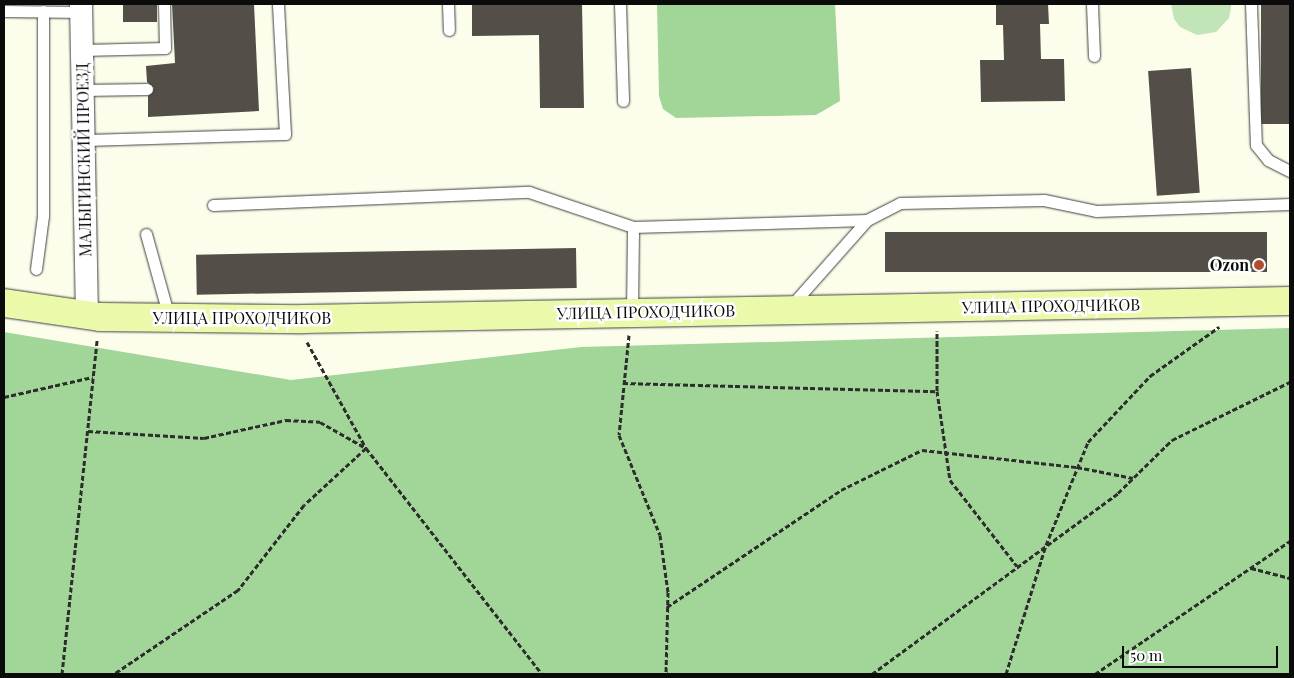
<!DOCTYPE html>
<html>
<head>
<meta charset="utf-8">
<style>
	body { margin:0 }
	#map { position:relative; width:1294px; height:678px; overflow:hidden; background:#fcfeeb; font-family:"Playfair Display",serif }
	div>[style] { position:absolute }
	.green>* { inset:0; background:#c2e5b7 }
	.forest>* { inset:0; background:#a2d598 }
	.building>* { inset:0; background:#534f48; transform-origin:0 0 }
	.path>* { height:3px; margin-top:-1.5px; transform-origin:0; background:repeating-linear-gradient(90deg,#2d2d2d 0 5px,transparent 0 7.5px) }
	.roads { filter:drop-shadow(0 0 1px #3e3e3e) drop-shadow(0 0 1px #3e3e3e) }
	.lane>* { height:11px; margin:-5.5px; padding:0 5.5px; transform-origin:5.5px; border-radius:5.5px; background:#fff }
	.street>* { height:22px; margin:-11px; padding:0 11px; transform-origin:11px; border-radius:11px; background:#fff }
	.secondary>* { height:28px; margin:-14px; padding:0 14px; transform-origin:14px; border-radius:14px; background:#ebf9aa }
	.dots>* { width:14px; height:14px; translate:-50% -50%; box-sizing:border-box; border:2px solid #fff; border-radius:50% }
	span { translate:-50% -50%; white-space:nowrap; text-align:center; line-height:1.15; -webkit-text-stroke:5px #fff; paint-order:stroke }
	.street-label { font-size:16px; color:#0b0b0b }
	.poi-label { font-size:16px; color:#0b0b0b; font-weight:700 }
	.right { translate:-100% -50%; text-align:right }
	.frame { position:absolute; inset:0; border:5px solid #0b0b0b; pointer-events:none }
	.scale { position:absolute; left:1122px; top:646px; width:156px; height:22px; box-sizing:border-box; border:2px solid #0b0b0b; border-top:0; padding-left:6px; font-size:15px; line-height:18px; white-space:nowrap; color:#0b0b0b; -webkit-text-stroke:4px #fff; paint-order:stroke }
</style>
</head>
<body>
<div id="map">
	<div class="green">
		<i style="clip-path:polygon(1171px 4px,1231px 4px,1231px 8px,1229px 18px,1216px 32px,1197px 35px,1180px 27px,1174px 19px)"></i>
	</div>
	<div class="forest">
		<i style="clip-path:polygon(657px 4px,835px 4px,840px 101px,816px 115px,676px 118px,663px 109px,659px 96px)"></i>
		<i style="clip-path:polygon(1290px 328px,1290px 674px,4px 674px,4px 332px,291px 380px,581px 347px)"></i>
	</div>
	<div class="building">
		<i style="left:123px;top:4px;width:34px;height:18px"></i>
		<i style="clip-path:polygon(172px 4px,254px 4px,259px 111px,148px 117px,148px 96px,154px 88px,147px 82px,146px 66px,175px 63px)"></i>
		<i style="clip-path:polygon(472px 4px,582px 4px,584px 108px,540px 108px,539px 35px,472px 36px)"></i>
		<i style="clip-path:polygon(996px 4px,1048px 4px,1049px 24px,1040px 24px,1041px 59px,1064px 59px,1065px 101px,981px 102px,980px 60px,1004px 60px,1003px 25px,996px 25px)"></i>
		<i style="left:1261px;top:4px;width:29px;height:120px"></i>
		<i style="left:1191px;top:68px;width:125px;height:43px;rotate:86deg"></i>
		<i style="left:1267px;top:232px;width:40px;height:382px;rotate:90deg"></i>
		<i style="left:576px;top:248px;width:40px;height:380px;rotate:89deg"></i>
	</div>
	<div class="path">
		<i style="left:629px;top:335px;width:100px;rotate:95.7deg"></i>
		<i style="left:619px;top:435px;width:108px;rotate:67.7deg"></i>
		<i style="left:660px;top:535px;width:58px;rotate:82deg"></i>
		<i style="left:668px;top:592px;width:82px;rotate:91.4deg"></i>
		<i style="left:307px;top:342px;width:121px;rotate:60.9deg"></i>
		<i style="left:366px;top:448px;width:286px;rotate:52.1deg"></i>
		<i style="left:623px;top:383px;width:314px;rotate:1.5deg"></i>
		<i style="left:937px;top:391px;width:60px;rotate:-90deg"></i>
		<i style="left:937px;top:391px;width:90px;rotate:81.7deg"></i>
		<i style="left:950px;top:480px;width:109px;rotate:52.1deg"></i>
		<i style="left:4px;top:397px;width:91px;rotate:-12.7deg"></i>
		<i style="left:88px;top:431px;width:116px;rotate:3.5deg"></i>
		<i style="left:204px;top:438px;width:84px;rotate:-12.4deg"></i>
		<i style="left:286px;top:420px;width:34px;rotate:3deg"></i>
		<i style="left:320px;top:422px;width:53px;rotate:29.5deg"></i>
		<i style="left:366px;top:448px;width:84px;rotate:137.4deg"></i>
		<i style="left:304px;top:505px;width:108px;rotate:127.8deg"></i>
		<i style="left:238px;top:590px;width:150px;rotate:145.9deg"></i>
		<i style="left:1251px;top:568px;width:40px;rotate:14.4deg"></i>
		<i style="left:667px;top:607px;width:210px;rotate:-33.9deg"></i>
		<i style="left:841px;top:490px;width:90px;rotate:-26.3deg"></i>
		<i style="left:922px;top:450px;width:156px;rotate:6.3deg"></i>
		<i style="left:1077px;top:467px;width:57px;rotate:11.1deg"></i>
		<i style="left:62px;top:674px;width:336px;rotate:-84deg"></i>
		<i style="left:872px;top:674px;width:305px;rotate:-36.3deg"></i>
		<i style="left:1118px;top:493px;width:76px;rotate:-44.5deg"></i>
		<i style="left:1172px;top:440px;width:131px;rotate:-26.2deg"></i>
		<i style="left:1006px;top:674px;width:135px;rotate:-72.8deg"></i>
		<i style="left:1046px;top:545px;width:111px;rotate:-67.8deg"></i>
		<i style="left:1088px;top:442px;width:91px;rotate:-46.8deg"></i>
		<i style="left:1150px;top:376px;width:85px;rotate:-35.4deg"></i>
		<i style="left:1095px;top:674px;width:236px;rotate:-34.3deg"></i>
	</div>
	<div class="roads">
		<div class="lane">
			<i style="left:448px;top:4px;width:26px;rotate:88deg"></i>
			<i style="left:620px;top:4px;width:97px;rotate:88.2deg"></i>
			<i style="left:1092px;top:4px;width:52px;rotate:87.8deg"></i>
			<i style="left:1251px;top:4px;width:141px;rotate:88deg"></i>
			<i style="left:1256px;top:145px;width:19px;rotate:51deg"></i>
			<i style="left:1268px;top:160px;width:25px;rotate:27deg"></i>
			<i style="left:4px;top:11px;width:77px;rotate:0.7deg"></i>
			<i style="left:82px;top:50px;width:83px;rotate:-1.4deg"></i>
			<i style="left:165px;top:48px;width:44px;rotate:-91.3deg"></i>
			<i style="left:83px;top:90px;width:64px;rotate:-0.9deg"></i>
			<i style="left:84px;top:140px;width:201px;rotate:-1.7deg"></i>
			<i style="left:285px;top:134px;width:130px;rotate:-93.1deg"></i>
			<i style="left:213px;top:205px;width:316px;rotate:-2.4deg"></i>
			<i style="left:529px;top:192px;width:110px;rotate:18.6deg"></i>
			<i style="left:633px;top:227px;width:234px;rotate:-1.7deg"></i>
			<i style="left:867px;top:220px;width:37px;rotate:-27deg"></i>
			<i style="left:900px;top:203px;width:144px;rotate:-1.2deg"></i>
			<i style="left:1044px;top:200px;width:53px;rotate:11.9deg"></i>
			<i style="left:1096px;top:211px;width:194px;rotate:-2.1deg"></i>
			<i style="left:146px;top:234px;width:86px;rotate:74.5deg"></i>
			<i style="left:36px;top:269px;width:53px;rotate:-82.5deg"></i>
			<i style="left:43px;top:216px;width:205px;rotate:-90deg"></i>
			<i style="left:790px;top:307px;width:116px;rotate:-48.5deg"></i>
			<i style="left:632px;top:312px;width:85px;rotate:-89.3deg"></i>
		</div>
		<div class="street">
			<i style="left:81px;top:4px;width:311px;rotate:88.9deg"></i>
		</div>
		<div class="secondary">
			<i style="left:4px;top:303px;width:97px;rotate:8.3deg"></i>
			<i style="left:100px;top:317px;width:203px;rotate:0.6deg"></i>
			<i style="left:303px;top:319px;width:987px;rotate:-1.04deg"></i>
		</div>
	</div>
	<div class="dots">
		<i style="left:1259px;top:265px;background:#b14d2e"></i>
	</div>
	<div class="street-label">
		<span style="left:84px;top:160px;rotate:-91deg">МАЛЫГИНСКИЙ ПРОЕЗД</span>
		<span style="left:1051px;top:306px;rotate:-1deg">УЛИЦА ПРОХОДЧИКОВ</span>
		<span style="left:646px;top:312px;rotate:-1deg">УЛИЦА ПРОХОДЧИКОВ</span>
		<span style="left:242px;top:318px">УЛИЦА ПРОХОДЧИКОВ</span>
	</div>
	<div class="poi-label">
		<span class="right" style="left:1249px;top:265px">Ozon</span>
	</div>
	<div class="frame"></div>
	<div class="scale">50 m</div>
</div>
</body>
</html>
